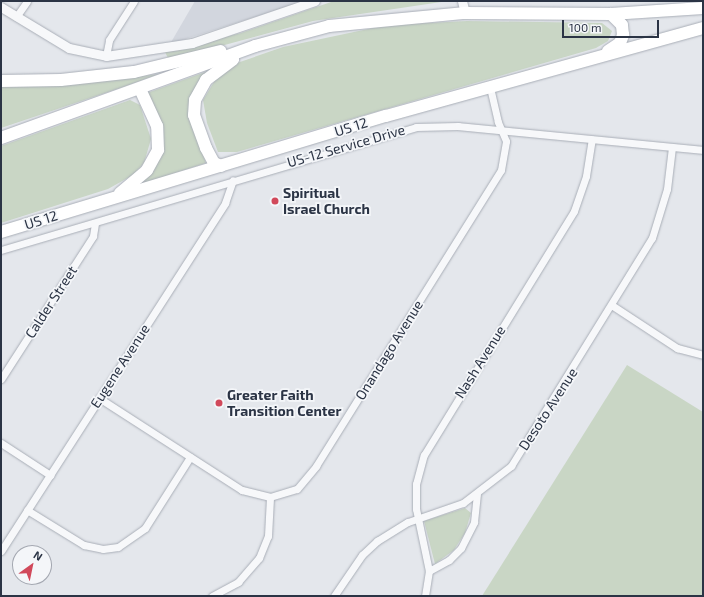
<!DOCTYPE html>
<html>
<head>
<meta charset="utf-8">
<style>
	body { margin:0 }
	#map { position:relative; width:704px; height:597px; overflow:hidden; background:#e4e7ec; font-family:"Exo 2",sans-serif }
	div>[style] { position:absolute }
	.built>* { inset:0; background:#d2d6de }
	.green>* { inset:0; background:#c9d6c5 }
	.roads { filter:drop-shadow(0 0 1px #a9aeb7) drop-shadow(0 0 1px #a9aeb7) }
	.minor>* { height:7px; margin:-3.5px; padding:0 3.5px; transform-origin:3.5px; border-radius:3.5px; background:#f7f8fa }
	.tertiary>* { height:9px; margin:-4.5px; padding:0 4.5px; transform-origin:4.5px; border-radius:4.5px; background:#f7f8fa }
	.trunk>* { height:12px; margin:-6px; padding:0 6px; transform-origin:6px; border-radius:6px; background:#fff }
	.dots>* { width:11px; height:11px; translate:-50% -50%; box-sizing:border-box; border:2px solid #f4f6f9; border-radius:50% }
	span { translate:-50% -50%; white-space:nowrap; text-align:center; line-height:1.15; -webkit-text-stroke:3.5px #f4f6f9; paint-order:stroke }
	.street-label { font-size:14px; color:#2b3445 }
	.poi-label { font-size:14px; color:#2b3445; font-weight:700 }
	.left { translate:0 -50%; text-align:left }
	.frame { position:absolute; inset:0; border:2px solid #2b3445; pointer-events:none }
	.north { position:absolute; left:12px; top:545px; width:40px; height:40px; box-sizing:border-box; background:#f4f6f9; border:1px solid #a4a8b1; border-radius:50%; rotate:33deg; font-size:11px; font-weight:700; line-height:16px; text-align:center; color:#2b3445 }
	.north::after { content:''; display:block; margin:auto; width:14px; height:18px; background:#d1495b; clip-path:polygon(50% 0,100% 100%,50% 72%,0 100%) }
	.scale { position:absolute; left:562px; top:20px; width:97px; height:18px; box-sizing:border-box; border:2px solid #2b3445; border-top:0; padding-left:5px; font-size:12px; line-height:14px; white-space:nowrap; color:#2b3445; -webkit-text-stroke:3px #f4f6f9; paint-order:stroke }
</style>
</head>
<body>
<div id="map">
	<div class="built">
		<i style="clip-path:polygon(195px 1px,305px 1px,170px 44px)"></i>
	</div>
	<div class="green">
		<i style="clip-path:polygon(334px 1px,448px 1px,313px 21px,169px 60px,165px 52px,241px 33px)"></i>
		<i style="clip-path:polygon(467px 21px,602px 23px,612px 31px,608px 41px,596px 48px,237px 152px,218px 152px,207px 123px,203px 100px,217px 77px,237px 63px,283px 47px,387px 25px)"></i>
		<i style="clip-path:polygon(208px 71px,201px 78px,192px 122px,206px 163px,141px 184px,164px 149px,161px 125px,147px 93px)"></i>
		<i style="clip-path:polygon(159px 74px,129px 85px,1px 128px,1px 85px,85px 83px)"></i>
		<i style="clip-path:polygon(130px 100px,140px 105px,151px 139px,144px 163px,133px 175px,108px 189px,1px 223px,1px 146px)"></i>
		<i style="clip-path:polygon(627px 365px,703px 412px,703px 596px,482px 596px)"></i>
		<i style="clip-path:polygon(465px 508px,471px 513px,465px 533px,454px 550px,435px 564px,424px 521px)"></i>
	</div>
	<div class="roads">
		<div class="minor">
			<i style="left:16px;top:17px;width:19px;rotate:-55deg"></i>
			<i style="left:106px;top:56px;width:16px;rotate:-79deg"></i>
			<i style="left:109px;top:40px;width:46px;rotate:-57.3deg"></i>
			<i style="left:1px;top:250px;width:433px;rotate:-16.5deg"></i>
			<i style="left:416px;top:127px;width:42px;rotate:-1.4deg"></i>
			<i style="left:458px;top:126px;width:246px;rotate:5.6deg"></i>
			<i style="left:613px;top:306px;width:77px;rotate:33.3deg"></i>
			<i style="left:677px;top:348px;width:27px;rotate:15deg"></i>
			<i style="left:1px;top:379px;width:170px;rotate:-57.2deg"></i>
			<i style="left:93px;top:236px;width:13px;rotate:-81deg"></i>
			<i style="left:99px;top:398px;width:170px;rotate:32.8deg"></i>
			<i style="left:242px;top:490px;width:29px;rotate:14deg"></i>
			<i style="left:270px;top:497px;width:28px;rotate:-17deg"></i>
			<i style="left:297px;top:489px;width:30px;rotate:-50deg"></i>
			<i style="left:316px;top:466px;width:349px;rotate:-58deg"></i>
			<i style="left:501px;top:170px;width:29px;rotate:-80deg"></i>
			<i style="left:506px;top:141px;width:21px;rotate:-113deg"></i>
			<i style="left:498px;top:122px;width:36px;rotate:-103deg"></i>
			<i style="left:1px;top:443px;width:59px;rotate:33.1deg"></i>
			<i style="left:27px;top:510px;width:67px;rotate:31.6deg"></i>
			<i style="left:84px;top:545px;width:19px;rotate:12deg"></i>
			<i style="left:103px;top:549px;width:15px;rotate:-8deg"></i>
			<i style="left:118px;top:547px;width:33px;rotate:-35deg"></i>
			<i style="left:145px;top:528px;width:84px;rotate:-57.6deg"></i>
			<i style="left:1px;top:551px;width:414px;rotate:-57.2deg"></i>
			<i style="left:225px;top:203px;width:24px;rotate:-71deg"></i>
			<i style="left:429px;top:571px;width:23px;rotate:-29deg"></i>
			<i style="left:449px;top:560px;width:17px;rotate:-45deg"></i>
			<i style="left:461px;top:548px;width:29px;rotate:-63deg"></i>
			<i style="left:474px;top:522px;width:28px;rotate:-84deg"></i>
			<i style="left:212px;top:596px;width:30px;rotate:-28deg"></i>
			<i style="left:238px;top:582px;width:32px;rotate:-49deg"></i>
			<i style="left:259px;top:558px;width:24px;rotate:-68deg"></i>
			<i style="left:268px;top:536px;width:39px;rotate:-87deg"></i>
			<i style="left:334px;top:596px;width:50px;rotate:-55.7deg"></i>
			<i style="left:362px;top:555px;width:21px;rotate:-43deg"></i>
			<i style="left:377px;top:541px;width:36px;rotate:-32deg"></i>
			<i style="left:408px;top:522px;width:58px;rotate:-19.1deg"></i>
			<i style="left:463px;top:503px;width:61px;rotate:-37.6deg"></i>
			<i style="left:511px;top:466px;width:268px;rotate:-58.3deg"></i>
			<i style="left:652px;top:238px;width:51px;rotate:-73deg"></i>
			<i style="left:667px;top:189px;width:42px;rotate:-83.2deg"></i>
			<i style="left:425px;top:596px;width:25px;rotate:-81deg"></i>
			<i style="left:429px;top:571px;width:63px;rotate:-101.8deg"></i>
			<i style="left:416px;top:509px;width:25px;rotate:-90deg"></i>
			<i style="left:416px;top:484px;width:30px;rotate:-75deg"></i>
			<i style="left:424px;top:455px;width:286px;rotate:-58.4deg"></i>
			<i style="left:574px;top:211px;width:37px;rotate:-71deg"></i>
			<i style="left:586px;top:176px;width:37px;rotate:-81deg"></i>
		</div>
		<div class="tertiary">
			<i style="left:462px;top:1px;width:12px;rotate:76deg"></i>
			<i style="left:1px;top:7px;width:79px;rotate:31.1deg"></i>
			<i style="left:69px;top:48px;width:38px;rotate:12deg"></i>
			<i style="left:106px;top:56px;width:87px;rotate:-8.6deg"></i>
			<i style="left:192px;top:43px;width:130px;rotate:-18.9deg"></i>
		</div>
		<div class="trunk">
			<i style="left:608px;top:51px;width:14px;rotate:-34deg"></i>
			<i style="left:620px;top:43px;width:9px;rotate:-69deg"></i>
			<i style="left:623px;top:35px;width:10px;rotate:-96deg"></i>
			<i style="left:622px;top:25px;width:16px;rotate:-135deg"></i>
			<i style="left:1px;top:81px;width:60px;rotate:-1deg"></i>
			<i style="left:61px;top:80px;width:73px;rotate:-6.3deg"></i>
			<i style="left:134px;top:72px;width:89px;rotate:-13.6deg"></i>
			<i style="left:1px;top:138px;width:270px;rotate:-19.9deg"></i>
			<i style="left:255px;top:46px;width:77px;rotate:-15.1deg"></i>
			<i style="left:329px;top:26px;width:137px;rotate:-5.5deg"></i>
			<i style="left:465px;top:13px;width:146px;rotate:0.4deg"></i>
			<i style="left:611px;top:14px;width:92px;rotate:-3.7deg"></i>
			<i style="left:221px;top:166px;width:8px;rotate:-157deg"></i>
			<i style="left:214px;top:163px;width:17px;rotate:-118deg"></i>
			<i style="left:206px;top:148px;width:35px;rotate:-110deg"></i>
			<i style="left:194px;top:115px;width:15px;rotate:-86deg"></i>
			<i style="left:195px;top:100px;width:23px;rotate:-61deg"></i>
			<i style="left:206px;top:80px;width:34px;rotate:-37deg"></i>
			<i style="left:120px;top:193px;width:35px;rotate:-40deg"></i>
			<i style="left:147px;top:170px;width:23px;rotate:-61deg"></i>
			<i style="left:158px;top:150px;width:24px;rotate:-92deg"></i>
			<i style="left:157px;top:126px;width:41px;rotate:-114.7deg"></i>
			<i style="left:1px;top:232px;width:402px;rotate:-16.8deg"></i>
			<i style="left:386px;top:116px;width:329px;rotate:-15.5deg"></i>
		</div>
	</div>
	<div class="dots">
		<i style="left:275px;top:201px;background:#d1495b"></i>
		<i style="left:219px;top:403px;background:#d1495b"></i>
	</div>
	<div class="street-label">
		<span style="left:351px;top:127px;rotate:-17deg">US 12</span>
		<span style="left:346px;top:146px;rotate:-16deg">US-12 Service Drive</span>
		<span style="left:41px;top:220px;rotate:-17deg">US 12</span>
		<span style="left:51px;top:302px;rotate:-57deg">Calder Street</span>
		<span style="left:389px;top:350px;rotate:-58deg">Onandago Avenue</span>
		<span style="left:480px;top:362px;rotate:-58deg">Nash Avenue</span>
		<span style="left:120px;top:366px;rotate:-57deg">Eugene Avenue</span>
		<span style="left:548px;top:409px;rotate:-57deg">Desoto Avenue</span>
	</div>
	<div class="poi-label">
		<span class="left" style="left:283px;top:201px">Spiritual<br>Israel Church</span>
		<span class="left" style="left:227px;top:403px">Greater Faith<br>Transition Center</span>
	</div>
	<div class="frame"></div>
	<div class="north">N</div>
	<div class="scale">100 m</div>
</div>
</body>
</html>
